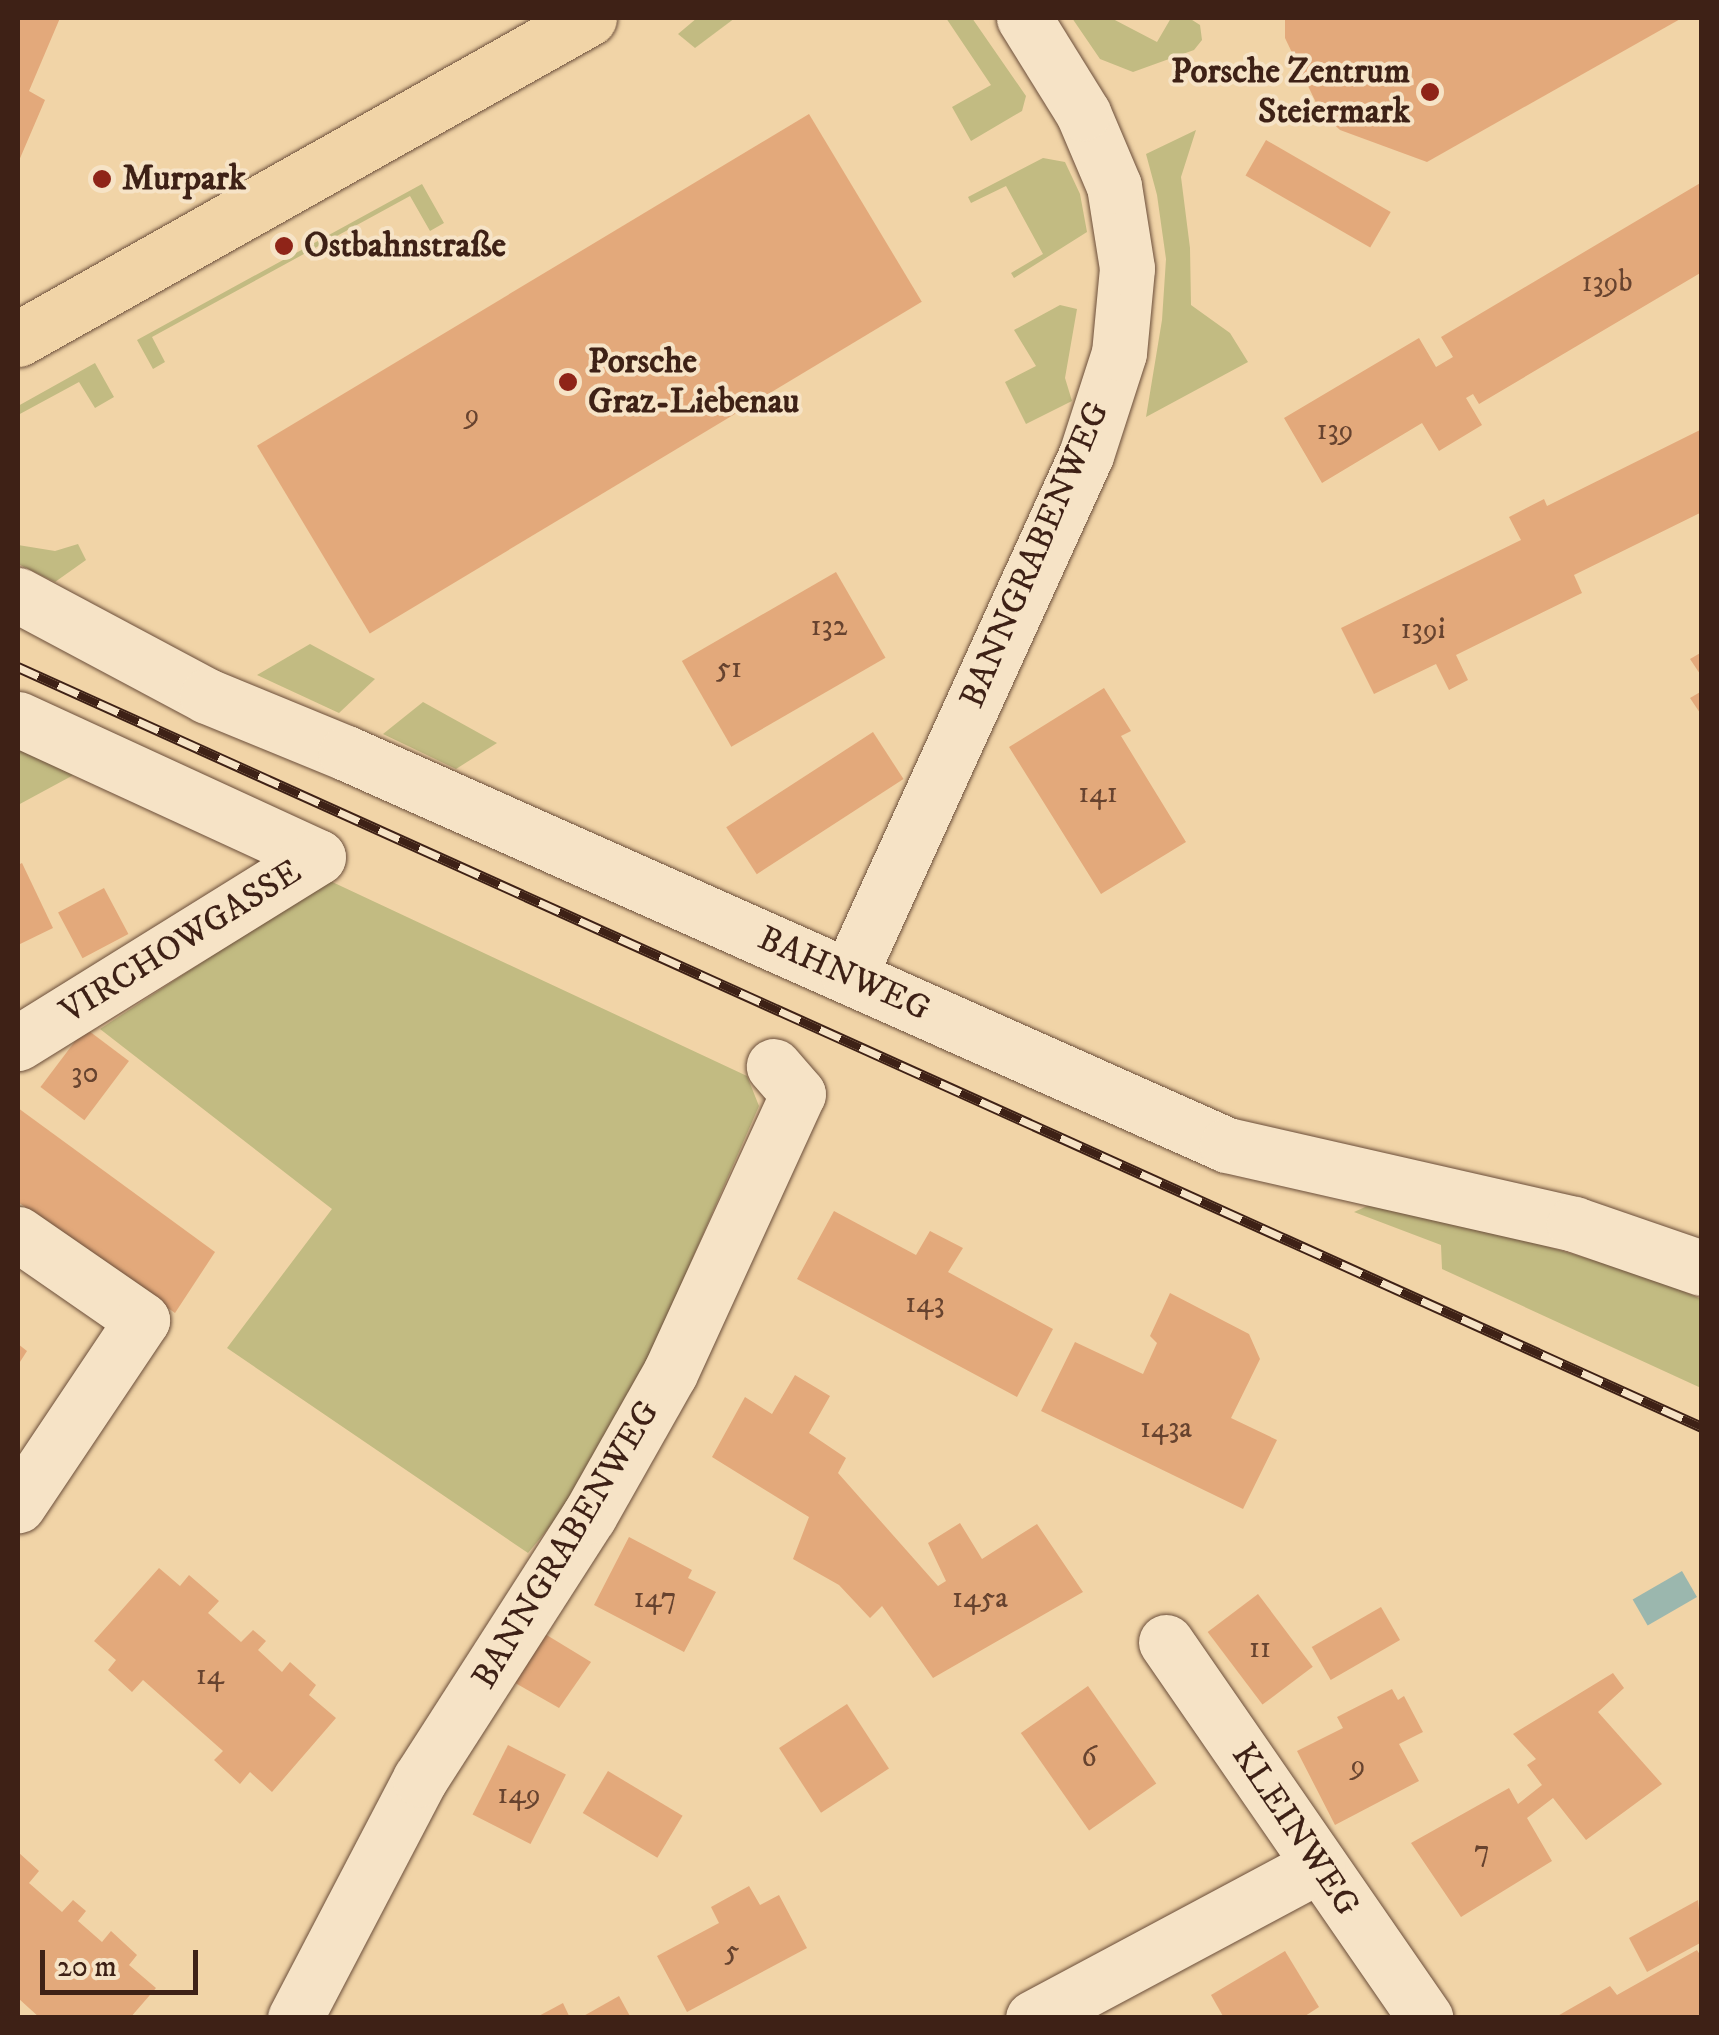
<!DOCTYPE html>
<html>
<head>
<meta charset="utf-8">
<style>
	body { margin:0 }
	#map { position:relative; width:1719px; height:2035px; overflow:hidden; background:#f1d4a7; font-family:"IM FELL DW Pica",serif }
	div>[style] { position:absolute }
	.green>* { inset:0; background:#c2bb82 }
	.water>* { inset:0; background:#9bb7ae; transform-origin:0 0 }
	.building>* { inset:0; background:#e3a97b; transform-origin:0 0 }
	.roads { filter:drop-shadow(0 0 2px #6b4e3a) drop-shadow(0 0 2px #6b4e3a) }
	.minor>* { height:55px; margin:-27.5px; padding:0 27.5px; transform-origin:27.5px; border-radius:27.5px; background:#f6e3c6 }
	.major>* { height:55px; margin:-27.5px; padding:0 27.5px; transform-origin:27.5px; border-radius:27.5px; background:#f1d4a7 }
	.rail>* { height:11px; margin-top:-5.5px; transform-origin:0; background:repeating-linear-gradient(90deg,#f6e3c6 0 22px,#3e2116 0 44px); box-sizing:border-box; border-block:2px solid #3e2116 }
	.dots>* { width:28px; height:28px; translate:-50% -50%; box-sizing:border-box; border:5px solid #f6e3c6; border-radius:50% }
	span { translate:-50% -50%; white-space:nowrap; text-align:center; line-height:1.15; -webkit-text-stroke:8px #f6e3c6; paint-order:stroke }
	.number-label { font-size:30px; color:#67432f }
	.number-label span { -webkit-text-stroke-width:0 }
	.poi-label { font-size:35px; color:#3e2116; font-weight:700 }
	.right { translate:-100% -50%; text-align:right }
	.left { translate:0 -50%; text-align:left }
	.street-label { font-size:35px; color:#3e2116 }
	.frame { position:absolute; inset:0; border:20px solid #3e2116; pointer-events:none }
	.scale { position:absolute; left:40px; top:1950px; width:158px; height:45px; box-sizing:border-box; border:5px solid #3e2116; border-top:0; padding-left:12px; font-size:30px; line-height:35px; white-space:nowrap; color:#3e2116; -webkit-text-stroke:8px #f6e3c6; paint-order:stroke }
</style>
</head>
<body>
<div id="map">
	<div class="green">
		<i style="clip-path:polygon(697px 18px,735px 18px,695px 48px,678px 34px)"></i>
		<i style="clip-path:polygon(946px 18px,972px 18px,1026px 96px,1022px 111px,971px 141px,952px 107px,991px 85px)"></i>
		<i style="clip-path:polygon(1072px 18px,1111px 18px,1157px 42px,1171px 18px,1189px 18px,1200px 25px,1202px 40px,1194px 50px,1133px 72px,1100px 59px)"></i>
		<i style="clip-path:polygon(1196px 130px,1181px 177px,1190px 248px,1191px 305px,1230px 333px,1248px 362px,1146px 417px,1162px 320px,1166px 259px,1157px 195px,1146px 154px)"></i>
		<i style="clip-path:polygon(1043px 158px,1065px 162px,1080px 194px,1087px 232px,1014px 278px,1011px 273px,1043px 254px,1006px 186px,971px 203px,968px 197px)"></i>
		<i style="clip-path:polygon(422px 184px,444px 223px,430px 231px,410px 196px,152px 337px,165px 362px,153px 369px,137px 340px)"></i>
		<i style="clip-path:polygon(1060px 305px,1077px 309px,1065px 378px,1072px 401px,1026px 424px,1005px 382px,1036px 366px,1014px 330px)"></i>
		<i style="clip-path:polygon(95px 363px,114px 397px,95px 408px,79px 382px,18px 415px,18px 406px)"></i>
		<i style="clip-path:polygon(78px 544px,86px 560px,55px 582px,18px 564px,18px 545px,55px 551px)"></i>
		<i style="clip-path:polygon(310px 644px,375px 679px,339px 713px,257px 675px)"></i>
		<i style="clip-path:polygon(423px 702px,497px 743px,456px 769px,383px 734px)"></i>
		<i style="clip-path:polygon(18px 736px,92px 765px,18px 805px)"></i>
		<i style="clip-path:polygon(328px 880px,747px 1076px,759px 1106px,604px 1461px,528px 1553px,227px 1348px,332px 1209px,100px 1029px)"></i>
		<i style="clip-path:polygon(1385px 1198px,1650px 1277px,1701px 1299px,1701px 1388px,1442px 1269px,1441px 1245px,1354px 1212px)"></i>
	</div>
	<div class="water">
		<i style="left:1682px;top:1571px;width:30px;height:57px;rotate:60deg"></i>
	</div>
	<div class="building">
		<i style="clip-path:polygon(18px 18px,60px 18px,29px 91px,45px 100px,18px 163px)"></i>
		<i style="clip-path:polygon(1285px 18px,1682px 18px,1427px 162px,1340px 130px,1320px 111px,1285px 38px)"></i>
		<i style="left:809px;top:114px;width:219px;height:644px;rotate:59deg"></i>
		<i style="left:1266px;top:140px;width:144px;height:41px;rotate:30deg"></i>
		<i style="clip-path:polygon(1702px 182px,1702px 272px,1479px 404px,1473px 394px,1466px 398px,1482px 425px,1439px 451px,1422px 423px,1322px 483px,1284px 418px,1419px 338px,1436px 367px,1453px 357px,1441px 337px)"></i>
		<i style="clip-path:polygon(1702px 429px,1702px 512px,1574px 575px,1582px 593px,1456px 655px,1468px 680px,1449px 690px,1436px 664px,1374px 694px,1341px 628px,1521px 540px,1509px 517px,1544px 499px,1547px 506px)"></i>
		<i style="left:836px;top:572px;width:99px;height:178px;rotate:60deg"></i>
		<i style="clip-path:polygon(1702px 652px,1702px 677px,1690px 659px)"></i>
		<i style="clip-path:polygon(1104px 688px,1131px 731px,1121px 736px,1186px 842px,1101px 894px,1009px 747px)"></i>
		<i style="clip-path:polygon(1702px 691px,1702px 716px,1690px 698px)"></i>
		<i style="left:873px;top:732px;width:56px;height:175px;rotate:57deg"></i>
		<i style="clip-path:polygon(22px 863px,53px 928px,18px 945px,18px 865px)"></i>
		<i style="left:104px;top:888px;width:52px;height:52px;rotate:62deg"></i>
		<i style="left:85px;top:1028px;width:55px;height:74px;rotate:37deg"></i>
		<i style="clip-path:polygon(18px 1108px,215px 1252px,175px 1313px,18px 1202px)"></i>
		<i style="clip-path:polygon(834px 1211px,916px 1255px,930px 1231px,963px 1248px,948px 1272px,1053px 1329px,1017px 1397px,797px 1279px)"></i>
		<i style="clip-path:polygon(1170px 1293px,1249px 1334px,1260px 1359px,1231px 1418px,1277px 1440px,1243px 1509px,1041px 1411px,1075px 1342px,1143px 1374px,1157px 1343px,1150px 1336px)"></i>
		<i style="clip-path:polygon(18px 1344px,27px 1351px,18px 1365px)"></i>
		<i style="clip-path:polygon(795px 1375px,830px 1396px,809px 1433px,846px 1458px,838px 1473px,938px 1586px,946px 1581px,928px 1543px,960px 1523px,982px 1559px,1037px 1524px,1083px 1592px,933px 1678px,882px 1606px,870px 1618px,839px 1585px,793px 1559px,809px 1517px,712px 1457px,745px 1397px,772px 1414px)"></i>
		<i style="clip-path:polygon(629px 1537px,692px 1570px,688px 1578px,716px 1592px,684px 1652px,594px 1605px)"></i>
		<i style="clip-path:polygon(159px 1568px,180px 1586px,189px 1575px,219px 1601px,208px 1613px,241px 1642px,253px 1630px,259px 1635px,266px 1641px,258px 1650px,282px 1672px,290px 1662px,316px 1685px,309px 1695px,336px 1718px,272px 1792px,250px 1772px,240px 1784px,214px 1760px,223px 1751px,143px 1680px,132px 1692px,108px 1670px,116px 1660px,94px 1641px)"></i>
		<i style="left:1258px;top:1594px;width:91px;height:63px;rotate:53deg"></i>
		<i style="left:1381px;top:1607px;width:38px;height:80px;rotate:60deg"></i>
		<i style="clip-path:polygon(545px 1634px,591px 1662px,559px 1708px,510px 1680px)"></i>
		<i style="clip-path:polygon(1613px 1673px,1624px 1688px,1598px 1712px,1662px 1784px,1586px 1840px,1553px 1798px,1527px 1818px,1552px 1861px,1461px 1917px,1411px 1843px,1509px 1788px,1518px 1804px,1542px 1785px,1527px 1765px,1536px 1759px,1513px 1734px)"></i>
		<i style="left:1088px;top:1686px;width:119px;height:82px;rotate:55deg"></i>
		<i style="clip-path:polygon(1392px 1689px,1398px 1700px,1404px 1696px,1423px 1732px,1399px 1744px,1419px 1781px,1335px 1825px,1297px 1751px,1343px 1728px,1337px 1717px)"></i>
		<i style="left:847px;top:1704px;width:77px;height:81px;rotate:57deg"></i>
		<i style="left:508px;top:1745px;width:65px;height:78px;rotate:27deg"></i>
		<i style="left:608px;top:1771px;width:87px;height:49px;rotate:31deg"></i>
		<i style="clip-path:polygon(18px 1852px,39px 1871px,29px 1883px,62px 1912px,73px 1900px,86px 1911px,78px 1921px,102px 1942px,111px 1931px,137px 1955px,129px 1965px,156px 1988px,130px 2018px,40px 2018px,18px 1998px)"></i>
		<i style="clip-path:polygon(749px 1886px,760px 1905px,779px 1895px,807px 1948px,687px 2012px,657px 1956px,719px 1923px,711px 1907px)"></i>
		<i style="clip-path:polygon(1698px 1900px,1702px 1942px,1647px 1972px,1629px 1938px)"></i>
		<i style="clip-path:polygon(1697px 1950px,1702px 1958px,1702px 2018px,1554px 2018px,1610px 1986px,1617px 1995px)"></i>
		<i style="clip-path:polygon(1285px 1951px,1319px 2007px,1302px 2018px,1224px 2018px,1211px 1995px)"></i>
		<i style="clip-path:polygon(619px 1996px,631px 2018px,580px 2018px)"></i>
		<i style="clip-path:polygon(563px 2003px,570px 2018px,535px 2018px)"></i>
	</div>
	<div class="roads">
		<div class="minor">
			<i style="left:18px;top:595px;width:214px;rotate:28.1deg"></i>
			<i style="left:207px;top:696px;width:150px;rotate:22.3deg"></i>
			<i style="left:346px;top:753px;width:964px;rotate:23.99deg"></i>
			<i style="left:1227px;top:1145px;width:356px;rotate:12.8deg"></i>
			<i style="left:1574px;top:1224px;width:135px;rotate:19deg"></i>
			<i style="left:18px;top:719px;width:330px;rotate:24.7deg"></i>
			<i style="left:849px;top:976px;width:572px;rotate:-65.54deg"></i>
			<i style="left:1086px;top:455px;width:107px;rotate:-72.1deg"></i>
			<i style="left:1119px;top:353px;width:85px;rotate:-84.6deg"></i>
			<i style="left:1127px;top:268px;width:83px;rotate:-99deg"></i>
			<i style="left:1114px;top:186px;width:79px;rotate:-113deg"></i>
			<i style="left:1083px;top:113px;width:112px;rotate:-121.8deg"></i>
			<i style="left:18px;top:1043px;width:353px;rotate:-31.8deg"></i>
			<i style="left:18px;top:1234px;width:151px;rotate:34.7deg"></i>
			<i style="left:142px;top:1320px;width:223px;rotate:123.8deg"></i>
			<i style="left:1166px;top:1642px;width:457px;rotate:55.4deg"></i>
			<i style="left:295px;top:2018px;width:270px;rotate:-62.4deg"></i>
			<i style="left:420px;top:1779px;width:313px;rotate:-57.3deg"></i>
			<i style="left:589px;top:1516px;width:164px;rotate:-60.5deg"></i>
			<i style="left:670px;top:1373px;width:307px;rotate:-65.4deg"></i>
			<i style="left:798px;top:1094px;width:37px;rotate:-131deg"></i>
			<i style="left:1033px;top:2018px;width:323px;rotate:-28.1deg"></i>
		</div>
		<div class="major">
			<i style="left:18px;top:339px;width:655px;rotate:-29.34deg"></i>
		</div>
	</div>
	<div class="rail">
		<i style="left:18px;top:667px;width:1848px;rotate:24.29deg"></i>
	</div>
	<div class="dots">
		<i style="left:1430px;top:92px;background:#8f2418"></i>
		<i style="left:102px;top:179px;background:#8f2418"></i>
		<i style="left:284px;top:246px;background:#8f2418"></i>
		<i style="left:568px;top:382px;background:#8f2418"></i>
	</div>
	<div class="number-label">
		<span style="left:1607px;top:283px">139b</span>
		<span style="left:472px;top:415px">9</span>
		<span style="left:1335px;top:431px">139</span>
		<span style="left:829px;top:627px">132</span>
		<span style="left:1423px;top:630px">139i</span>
		<span style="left:729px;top:669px">51</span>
		<span style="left:1098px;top:794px">141</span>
		<span style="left:85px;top:1074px">30</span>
		<span style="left:925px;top:1304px">143</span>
		<span style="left:1166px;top:1429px">143a</span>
		<span style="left:655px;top:1599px">147</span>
		<span style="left:980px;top:1599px">145a</span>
		<span style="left:1260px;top:1649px">11</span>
		<span style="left:210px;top:1676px">14</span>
		<span style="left:1089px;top:1758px">6</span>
		<span style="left:1358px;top:1766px">9</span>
		<span style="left:519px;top:1795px">149</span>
		<span style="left:1482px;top:1852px">7</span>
		<span style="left:732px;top:1952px">5</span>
	</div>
	<div class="poi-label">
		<span class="right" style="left:1410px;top:92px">Porsche Zentrum<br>Steiermark</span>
		<span class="left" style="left:122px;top:179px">Murpark</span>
		<span class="left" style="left:304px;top:246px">Ostbahnstraße</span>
		<span class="left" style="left:588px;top:382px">Porsche<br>Graz-Liebenau</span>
	</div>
	<div class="street-label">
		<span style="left:1035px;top:555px;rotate:-67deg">BANNGRABENWEG</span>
		<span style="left:181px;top:942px;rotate:-32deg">VIRCHOWGASSE</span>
		<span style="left:844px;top:974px;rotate:24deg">BAHNWEG</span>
		<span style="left:566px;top:1545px;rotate:-59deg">BANNGRABENWEG</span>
		<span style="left:1295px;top:1830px;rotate:56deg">KLEINWEG</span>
	</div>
	<div class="frame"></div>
	<div class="scale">20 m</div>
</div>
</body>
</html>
